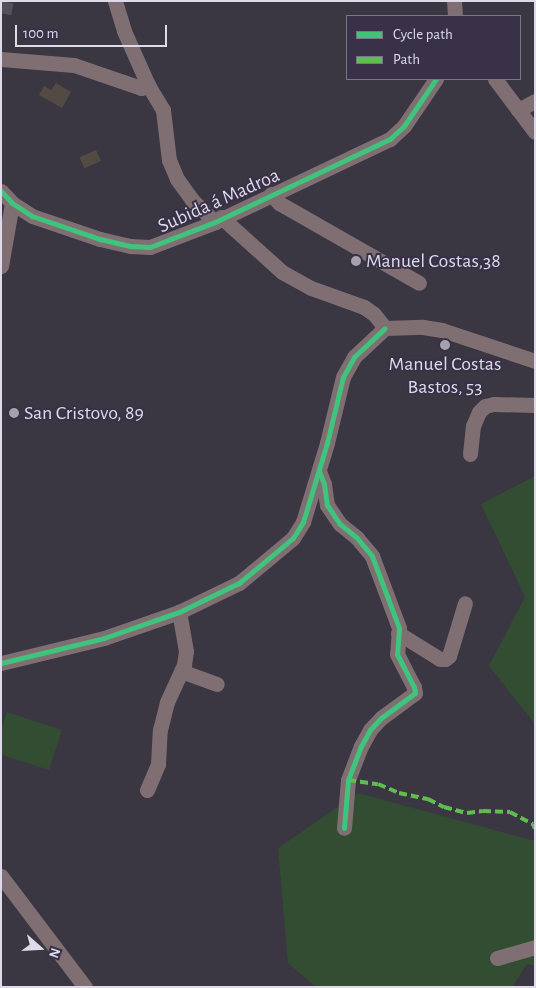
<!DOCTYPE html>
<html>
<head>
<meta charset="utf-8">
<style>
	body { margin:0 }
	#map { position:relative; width:536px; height:988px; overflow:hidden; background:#3a3642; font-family:"Alegreya Sans",sans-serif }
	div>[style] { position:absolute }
	.green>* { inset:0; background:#324d32 }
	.building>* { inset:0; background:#534a43; transform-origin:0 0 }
	.highway-tunnel>* { height:21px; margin-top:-10.5px; transform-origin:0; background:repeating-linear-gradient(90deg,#534f5b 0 21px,transparent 0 32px) }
	.minor>* { height:15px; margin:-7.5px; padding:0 7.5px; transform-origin:7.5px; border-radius:7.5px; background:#7f6f72 }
	.quiet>* { height:4px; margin-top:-2px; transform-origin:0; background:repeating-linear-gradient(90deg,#5fbe4e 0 8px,transparent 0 12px) }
	.cycleway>* { height:5px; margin:-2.5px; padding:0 2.5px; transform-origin:2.5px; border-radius:2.5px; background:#40c37c }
	.dots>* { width:14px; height:14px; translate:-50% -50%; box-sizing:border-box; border:2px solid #383147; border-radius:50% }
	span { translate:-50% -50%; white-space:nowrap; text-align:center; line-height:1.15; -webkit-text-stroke:4px #383147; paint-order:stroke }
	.street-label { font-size:20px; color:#dedae9 }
	.poi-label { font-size:20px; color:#dedae9 }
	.left { translate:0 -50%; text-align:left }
	.frame { position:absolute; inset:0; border:2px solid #dedae9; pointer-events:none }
	.legend { position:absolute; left:346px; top:15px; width:175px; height:65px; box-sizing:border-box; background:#383147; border:1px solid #7a7588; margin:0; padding:6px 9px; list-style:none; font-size:15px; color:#dedae9 }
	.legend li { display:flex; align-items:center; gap:10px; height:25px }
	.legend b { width:25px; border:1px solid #7a7588 }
	.north { position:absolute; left:15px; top:923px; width:50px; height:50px; -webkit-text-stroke:4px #383147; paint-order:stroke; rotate:109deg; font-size:14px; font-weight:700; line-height:20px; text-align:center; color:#dedae9 }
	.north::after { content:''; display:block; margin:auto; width:18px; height:22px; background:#dedae9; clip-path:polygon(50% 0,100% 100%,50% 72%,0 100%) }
	.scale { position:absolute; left:15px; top:25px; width:152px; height:22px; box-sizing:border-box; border:2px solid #dedae9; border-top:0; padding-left:6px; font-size:15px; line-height:18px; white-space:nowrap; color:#dedae9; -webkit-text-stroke:4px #383147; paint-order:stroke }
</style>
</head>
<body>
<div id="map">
	<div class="green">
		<i style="clip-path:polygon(535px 476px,535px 724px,489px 666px,525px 597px,481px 504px)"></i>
		<i style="clip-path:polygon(7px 712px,62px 730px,49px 770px,1px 755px,1px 730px)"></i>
		<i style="clip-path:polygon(358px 793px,535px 841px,535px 966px,527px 964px,512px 987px,316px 987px,288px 963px,278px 848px)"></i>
	</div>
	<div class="building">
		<i style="clip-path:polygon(56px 83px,71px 92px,62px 108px,39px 95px,44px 86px,51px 90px)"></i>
		<i style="left:96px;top:150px;width:12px;height:18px;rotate:66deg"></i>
	</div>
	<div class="highway-tunnel">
		<i style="left:1px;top:13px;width:12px;rotate:-81deg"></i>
	</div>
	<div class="minor">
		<i style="left:115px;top:1px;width:31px;rotate:73deg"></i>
		<i style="left:124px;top:31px;width:59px;rotate:66deg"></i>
		<i style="left:454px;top:1px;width:15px;rotate:86deg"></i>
		<i style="left:1px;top:59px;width:73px;rotate:4.7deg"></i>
		<i style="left:74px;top:65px;width:71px;rotate:18.9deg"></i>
		<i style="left:141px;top:88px;width:8px;rotate:-23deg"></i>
		<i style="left:148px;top:85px;width:29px;rotate:59deg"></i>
		<i style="left:163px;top:110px;width:50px;rotate:83.2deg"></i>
		<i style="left:169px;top:160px;width:21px;rotate:67deg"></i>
		<i style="left:177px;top:179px;width:26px;rotate:54deg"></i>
		<i style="left:192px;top:200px;width:32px;rotate:44deg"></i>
		<i style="left:495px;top:79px;width:66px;rotate:53deg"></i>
		<i style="left:518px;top:110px;width:19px;rotate:-28deg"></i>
		<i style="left:1px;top:191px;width:16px;rotate:47deg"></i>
		<i style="left:12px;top:203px;width:24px;rotate:33deg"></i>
		<i style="left:32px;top:216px;width:72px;rotate:18.7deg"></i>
		<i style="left:100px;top:239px;width:31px;rotate:13deg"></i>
		<i style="left:130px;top:246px;width:20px;rotate:3deg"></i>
		<i style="left:150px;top:247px;width:70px;rotate:-21deg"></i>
		<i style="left:215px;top:222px;width:194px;rotate:-25.4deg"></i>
		<i style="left:390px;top:139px;width:19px;rotate:-43deg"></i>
		<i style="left:404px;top:126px;width:57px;rotate:-55.8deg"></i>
		<i style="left:271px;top:194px;width:12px;rotate:48deg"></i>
		<i style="left:279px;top:203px;width:161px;rotate:29.7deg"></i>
		<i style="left:221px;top:217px;width:82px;rotate:42deg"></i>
		<i style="left:282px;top:272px;width:33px;rotate:29deg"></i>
		<i style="left:311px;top:288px;width:56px;rotate:19.7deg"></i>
		<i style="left:364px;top:307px;width:12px;rotate:35deg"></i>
		<i style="left:374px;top:314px;width:18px;rotate:52deg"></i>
		<i style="left:1px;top:266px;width:64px;rotate:-80.1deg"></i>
		<i style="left:385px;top:328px;width:38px;rotate:-2deg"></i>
		<i style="left:423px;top:327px;width:19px;rotate:9deg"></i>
		<i style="left:442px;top:330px;width:98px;rotate:18.4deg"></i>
		<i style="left:470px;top:454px;width:28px;rotate:-84deg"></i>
		<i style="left:473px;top:426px;width:15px;rotate:-67deg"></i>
		<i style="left:479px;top:412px;width:8px;rotate:-45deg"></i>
		<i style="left:485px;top:406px;width:9px;rotate:-13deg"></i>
		<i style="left:494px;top:404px;width:41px;rotate:1.4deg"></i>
		<i style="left:319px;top:471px;width:14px;rotate:69deg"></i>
		<i style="left:324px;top:484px;width:21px;rotate:82deg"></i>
		<i style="left:327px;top:505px;width:23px;rotate:56deg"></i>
		<i style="left:340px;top:524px;width:22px;rotate:39deg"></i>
		<i style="left:357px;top:538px;width:23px;rotate:50deg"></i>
		<i style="left:372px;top:556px;width:77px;rotate:69.4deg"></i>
		<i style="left:399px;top:628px;width:26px;rotate:94deg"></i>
		<i style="left:397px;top:654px;width:37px;rotate:63deg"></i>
		<i style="left:414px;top:687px;width:6px;rotate:81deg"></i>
		<i style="left:415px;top:693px;width:42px;rotate:143.7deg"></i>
		<i style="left:381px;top:718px;width:16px;rotate:133deg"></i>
		<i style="left:370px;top:730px;width:18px;rotate:119deg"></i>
		<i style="left:361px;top:746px;width:36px;rotate:111deg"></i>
		<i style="left:348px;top:780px;width:48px;rotate:94.8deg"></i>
		<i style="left:398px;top:633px;width:49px;rotate:31.8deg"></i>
		<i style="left:440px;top:659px;width:5px"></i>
		<i style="left:445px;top:659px;width:5px;rotate:-37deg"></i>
		<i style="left:449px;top:656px;width:55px;rotate:-73.2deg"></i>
		<i style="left:1px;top:663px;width:106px;rotate:-13.6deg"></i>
		<i style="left:104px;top:638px;width:79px;rotate:-19.1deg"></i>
		<i style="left:179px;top:612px;width:67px;rotate:-25.8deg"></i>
		<i style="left:239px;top:583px;width:70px;rotate:-39.8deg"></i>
		<i style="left:293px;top:538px;width:19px;rotate:-58deg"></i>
		<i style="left:303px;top:522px;width:83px;rotate:-73.1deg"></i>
		<i style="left:327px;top:443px;width:68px;rotate:-76.4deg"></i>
		<i style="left:343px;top:377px;width:23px;rotate:-61deg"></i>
		<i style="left:354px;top:357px;width:42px;rotate:-43.1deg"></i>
		<i style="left:181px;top:671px;width:38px;rotate:20deg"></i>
		<i style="left:147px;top:790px;width:28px;rotate:-67deg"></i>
		<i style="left:158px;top:764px;width:34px;rotate:-87deg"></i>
		<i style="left:160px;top:730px;width:29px;rotate:-76deg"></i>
		<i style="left:167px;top:702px;width:41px;rotate:-65.3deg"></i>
		<i style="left:184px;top:665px;width:14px;rotate:-82deg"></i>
		<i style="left:186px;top:651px;width:40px;rotate:-100deg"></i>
		<i style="left:1px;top:876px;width:139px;rotate:52.9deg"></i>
		<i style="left:497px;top:958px;width:40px;rotate:-16deg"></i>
	</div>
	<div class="quiet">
		<i style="left:348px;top:780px;width:30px;rotate:8deg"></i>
		<i style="left:378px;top:784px;width:23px;rotate:23deg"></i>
		<i style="left:399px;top:793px;width:30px;rotate:12deg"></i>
		<i style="left:428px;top:799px;width:18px;rotate:27deg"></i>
		<i style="left:444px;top:807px;width:24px;rotate:15deg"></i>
		<i style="left:467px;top:813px;width:16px;rotate:-7deg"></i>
		<i style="left:483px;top:811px;width:27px;rotate:2deg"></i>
		<i style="left:510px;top:812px;width:26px;rotate:28deg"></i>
		<i style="left:533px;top:824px;width:5px;rotate:68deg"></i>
	</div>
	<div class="cycleway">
		<i style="left:1px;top:191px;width:16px;rotate:47deg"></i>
		<i style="left:12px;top:203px;width:24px;rotate:33deg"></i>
		<i style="left:32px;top:216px;width:72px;rotate:18.7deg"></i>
		<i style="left:100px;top:239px;width:31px;rotate:13deg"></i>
		<i style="left:130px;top:246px;width:20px;rotate:3deg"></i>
		<i style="left:150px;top:247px;width:70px;rotate:-21deg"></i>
		<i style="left:215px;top:222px;width:194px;rotate:-25.4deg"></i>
		<i style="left:390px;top:139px;width:19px;rotate:-43deg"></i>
		<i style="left:404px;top:126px;width:57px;rotate:-55.8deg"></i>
		<i style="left:319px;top:471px;width:14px;rotate:69deg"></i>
		<i style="left:324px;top:484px;width:21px;rotate:82deg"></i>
		<i style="left:327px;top:505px;width:23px;rotate:56deg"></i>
		<i style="left:340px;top:524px;width:22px;rotate:39deg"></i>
		<i style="left:357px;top:538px;width:23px;rotate:50deg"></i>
		<i style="left:372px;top:556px;width:77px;rotate:69.4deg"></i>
		<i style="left:399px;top:628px;width:26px;rotate:94deg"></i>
		<i style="left:397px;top:654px;width:37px;rotate:63deg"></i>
		<i style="left:414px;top:687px;width:6px;rotate:81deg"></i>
		<i style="left:415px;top:693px;width:42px;rotate:143.7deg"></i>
		<i style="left:381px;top:718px;width:16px;rotate:133deg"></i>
		<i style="left:370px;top:730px;width:18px;rotate:119deg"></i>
		<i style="left:361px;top:746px;width:36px;rotate:111deg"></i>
		<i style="left:348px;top:780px;width:48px;rotate:94.8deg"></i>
		<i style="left:1px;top:663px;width:106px;rotate:-13.6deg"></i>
		<i style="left:104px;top:638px;width:79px;rotate:-19.1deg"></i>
		<i style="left:179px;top:612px;width:67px;rotate:-25.8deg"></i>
		<i style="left:239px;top:583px;width:70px;rotate:-39.8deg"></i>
		<i style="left:293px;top:538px;width:19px;rotate:-58deg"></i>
		<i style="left:303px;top:522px;width:83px;rotate:-73.1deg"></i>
		<i style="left:327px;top:443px;width:68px;rotate:-76.4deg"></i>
		<i style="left:343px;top:377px;width:23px;rotate:-61deg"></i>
		<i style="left:354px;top:357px;width:42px;rotate:-43.1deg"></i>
	</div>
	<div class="dots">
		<i style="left:356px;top:261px;background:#a5a1af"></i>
		<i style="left:445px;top:345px;background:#a5a1af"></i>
		<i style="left:14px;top:413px;background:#a5a1af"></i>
	</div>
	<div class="street-label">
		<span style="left:219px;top:201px;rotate:-24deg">Subida á Madroa</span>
	</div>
	<div class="poi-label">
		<span class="left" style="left:366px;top:261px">Manuel Costas,38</span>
		<span style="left:445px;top:376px">Manuel Costas<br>Bastos, 53</span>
		<span class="left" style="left:24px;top:413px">San Cristovo, 89</span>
	</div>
	<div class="frame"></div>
	<ul class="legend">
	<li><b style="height:6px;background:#40c37c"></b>Cycle path</li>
	<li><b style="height:6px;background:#5fbe4e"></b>Path</li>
	</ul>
	<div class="north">N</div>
	<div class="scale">100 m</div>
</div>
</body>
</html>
